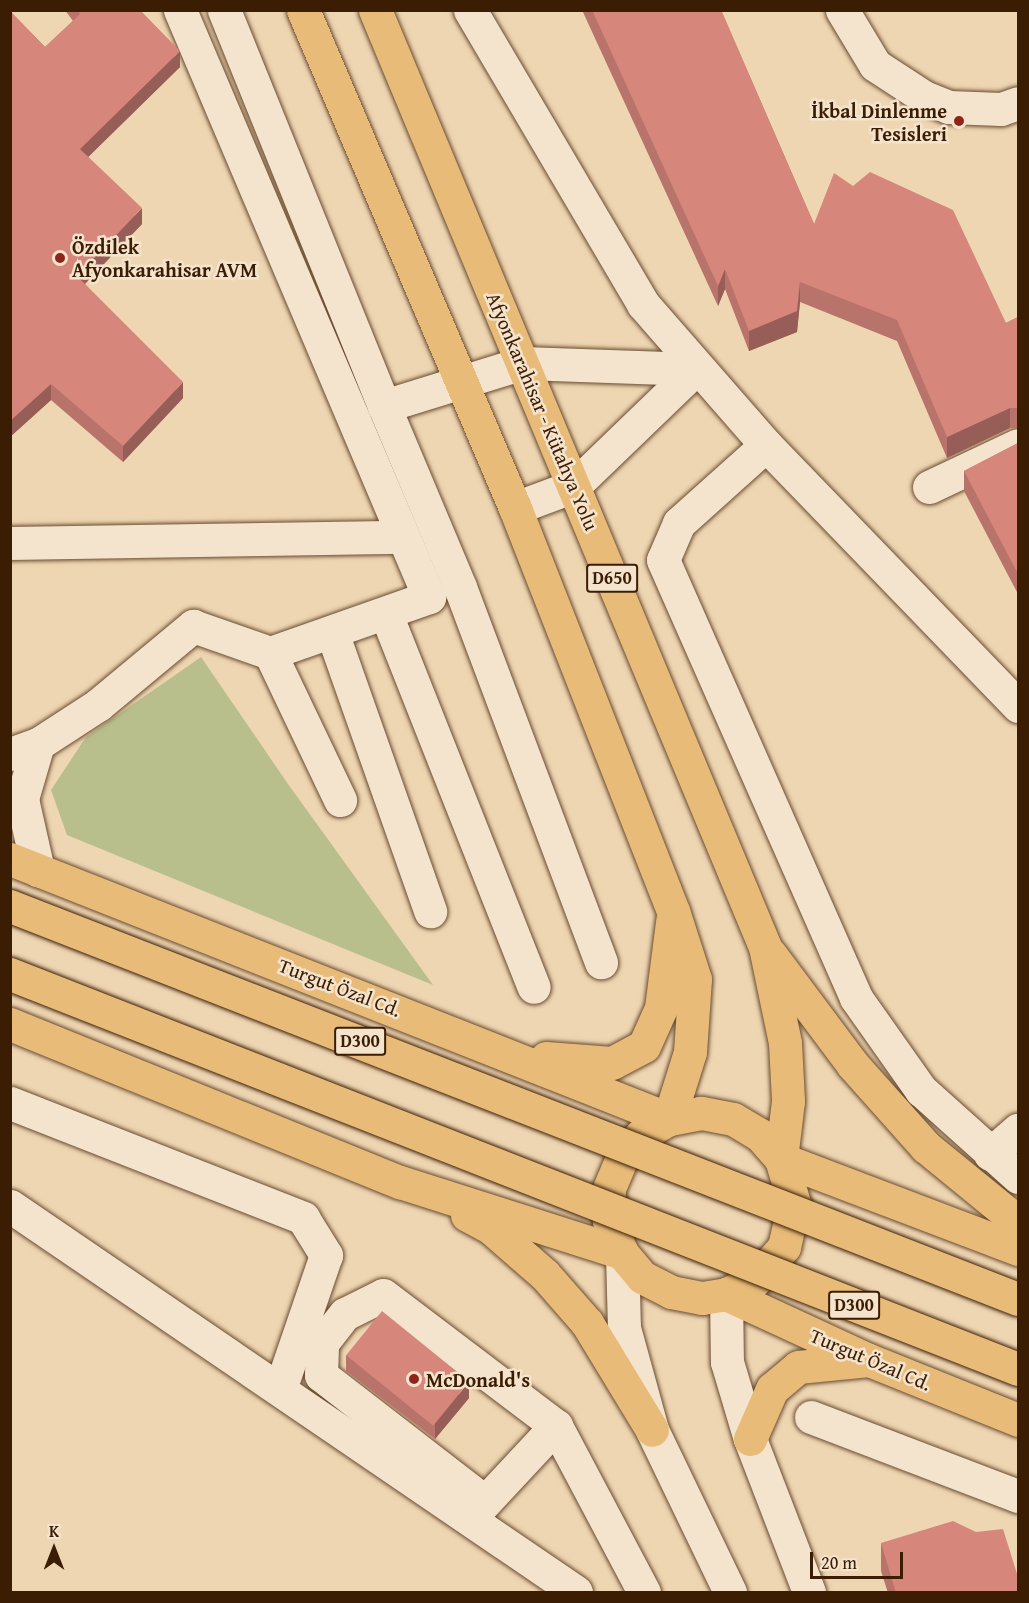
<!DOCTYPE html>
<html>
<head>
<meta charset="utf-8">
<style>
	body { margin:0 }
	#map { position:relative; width:1029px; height:1603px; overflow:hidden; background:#efd6b2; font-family:"Gentium Book Plus",serif }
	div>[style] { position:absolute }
	.green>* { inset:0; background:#b9be8d }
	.roads { filter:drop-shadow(0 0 2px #684b30) drop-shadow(0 0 2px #684b30) }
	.minor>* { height:33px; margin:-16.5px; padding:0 16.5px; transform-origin:16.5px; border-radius:16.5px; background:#f5e4cd }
	.highway>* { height:33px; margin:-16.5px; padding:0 16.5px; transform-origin:16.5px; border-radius:16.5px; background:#e8bb79 }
	.bridges { filter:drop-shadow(0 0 2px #3b1d04) drop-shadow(0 0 2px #3b1d04) }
	.highway-bridge>* { height:33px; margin:-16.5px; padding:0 16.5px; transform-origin:16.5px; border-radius:16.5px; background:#e8bb79 }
	.wall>* { inset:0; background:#b8736a }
	.shaded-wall>* { inset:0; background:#965e56 }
	.building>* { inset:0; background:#d6867b; transform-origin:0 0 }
	.dots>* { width:16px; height:16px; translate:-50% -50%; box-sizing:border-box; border:3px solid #f5e4cd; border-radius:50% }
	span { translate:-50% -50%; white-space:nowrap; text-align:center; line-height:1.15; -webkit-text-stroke:5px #f5e4cd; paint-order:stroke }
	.shield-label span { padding:2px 4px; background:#f5e4cd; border:2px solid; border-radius:4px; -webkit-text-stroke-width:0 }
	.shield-label { font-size:18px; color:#3b1d04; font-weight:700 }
	.poi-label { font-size:20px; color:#3b1d04; font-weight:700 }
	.right { translate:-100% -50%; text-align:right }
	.left { translate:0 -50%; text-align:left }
	.street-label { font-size:20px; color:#3b1d04 }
	.frame { position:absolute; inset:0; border:12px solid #3b1d04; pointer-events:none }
	.north { position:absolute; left:24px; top:1519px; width:60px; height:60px; -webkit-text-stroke:4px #f5e4cd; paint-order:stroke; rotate:0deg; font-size:16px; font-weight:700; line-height:24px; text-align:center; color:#3b1d04 }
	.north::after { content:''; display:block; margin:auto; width:21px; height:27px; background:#3b1d04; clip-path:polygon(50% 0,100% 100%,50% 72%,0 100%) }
	.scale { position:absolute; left:810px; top:1552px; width:93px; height:27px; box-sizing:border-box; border:3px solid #3b1d04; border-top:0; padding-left:8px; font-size:18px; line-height:21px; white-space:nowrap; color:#3b1d04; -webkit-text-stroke:4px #f5e4cd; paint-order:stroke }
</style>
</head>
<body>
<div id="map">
	<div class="green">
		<i style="clip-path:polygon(201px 657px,288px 784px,433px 985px,67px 835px,51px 790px,86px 737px)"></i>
	</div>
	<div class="roads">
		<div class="minor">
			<i style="left:224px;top:10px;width:427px;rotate:68deg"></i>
			<i style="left:384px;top:406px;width:145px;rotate:-17.2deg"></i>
			<i style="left:523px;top:363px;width:172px;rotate:2deg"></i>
			<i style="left:470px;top:10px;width:341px;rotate:59.5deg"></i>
			<i style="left:643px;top:304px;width:187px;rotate:48.9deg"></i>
			<i style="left:766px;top:445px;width:363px;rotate:46deg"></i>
			<i style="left:842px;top:10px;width:64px;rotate:59deg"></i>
			<i style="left:875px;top:65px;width:59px;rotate:33.1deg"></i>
			<i style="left:924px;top:97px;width:27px;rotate:22deg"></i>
			<i style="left:949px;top:107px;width:52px;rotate:2.2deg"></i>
			<i style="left:1001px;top:109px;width:18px;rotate:-19deg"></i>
			<i style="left:384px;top:406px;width:196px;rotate:67.2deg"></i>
			<i style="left:460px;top:587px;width:401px;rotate:69.4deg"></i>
			<i style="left:766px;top:445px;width:117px;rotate:138.1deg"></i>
			<i style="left:679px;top:523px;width:40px;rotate:113.4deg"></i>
			<i style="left:663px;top:560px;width:479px;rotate:66.2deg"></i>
			<i style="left:856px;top:998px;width:113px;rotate:54.8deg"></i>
			<i style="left:921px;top:1090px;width:130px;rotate:41.9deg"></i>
			<i style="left:929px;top:487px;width:98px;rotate:-25.3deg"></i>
			<i style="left:515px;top:508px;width:63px;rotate:-20.4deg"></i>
			<i style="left:574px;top:486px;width:168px;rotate:-44deg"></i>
			<i style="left:10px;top:543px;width:393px;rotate:-0.9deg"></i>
			<i style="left:386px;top:614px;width:401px;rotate:68.4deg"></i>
			<i style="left:333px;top:635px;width:293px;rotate:70.6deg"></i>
			<i style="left:270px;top:653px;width:163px;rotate:64.5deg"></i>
			<i style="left:38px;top:744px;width:57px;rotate:106.2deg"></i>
			<i style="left:22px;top:799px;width:73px;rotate:77.3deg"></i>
			<i style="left:10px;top:754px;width:30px;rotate:-20deg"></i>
			<i style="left:38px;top:744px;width:72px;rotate:-33deg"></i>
			<i style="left:98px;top:705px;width:124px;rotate:-39.7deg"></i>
			<i style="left:193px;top:626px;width:82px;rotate:19.3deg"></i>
			<i style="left:270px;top:653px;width:169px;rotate:-19.4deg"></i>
			<i style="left:429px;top:597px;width:638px;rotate:-112.99deg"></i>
			<i style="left:10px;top:1103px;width:315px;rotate:21.4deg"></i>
			<i style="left:303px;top:1218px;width:44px;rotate:58.1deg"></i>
			<i style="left:326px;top:1255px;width:142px;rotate:108.9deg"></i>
			<i style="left:990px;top:1154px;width:37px;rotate:-41deg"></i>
			<i style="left:10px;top:1206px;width:685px;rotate:34.29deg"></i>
			<i style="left:622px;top:1253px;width:75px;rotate:88.5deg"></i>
			<i style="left:624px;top:1328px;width:106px;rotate:74.6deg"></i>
			<i style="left:652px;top:1430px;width:180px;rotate:64.3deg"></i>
			<i style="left:726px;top:1294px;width:68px;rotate:89.2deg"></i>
			<i style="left:727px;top:1362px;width:80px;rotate:73.4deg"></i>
			<i style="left:750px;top:1439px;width:164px;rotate:68.9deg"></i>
			<i style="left:811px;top:1417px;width:222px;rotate:20.9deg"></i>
			<i style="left:484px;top:1501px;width:206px;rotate:-142.3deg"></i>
			<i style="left:321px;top:1375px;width:32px;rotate:-88deg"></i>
			<i style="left:322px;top:1343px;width:37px;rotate:-52deg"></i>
			<i style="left:345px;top:1314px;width:42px;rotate:-26.6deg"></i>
			<i style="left:383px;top:1295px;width:217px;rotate:37.1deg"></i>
			<i style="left:556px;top:1426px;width:188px;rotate:62.1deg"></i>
			<i style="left:471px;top:1517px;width:125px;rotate:-47deg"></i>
		</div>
		<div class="highway">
			<i style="left:375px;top:10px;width:1015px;rotate:67.4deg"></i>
			<i style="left:765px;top:947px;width:98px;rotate:78.2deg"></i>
			<i style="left:785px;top:1043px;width:58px;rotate:87deg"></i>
			<i style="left:788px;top:1101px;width:58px;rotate:96.9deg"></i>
			<i style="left:781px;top:1159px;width:254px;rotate:20.8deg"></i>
			<i style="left:10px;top:859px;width:708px;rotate:21.53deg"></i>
			<i style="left:669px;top:1119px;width:70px;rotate:-72.6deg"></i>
			<i style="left:690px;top:1052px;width:73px;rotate:-86.1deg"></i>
			<i style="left:695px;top:979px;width:71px;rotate:-107.9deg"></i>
			<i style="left:673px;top:911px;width:433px;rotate:-111.4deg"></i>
			<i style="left:515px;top:508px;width:541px;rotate:-113.06deg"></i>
			<i style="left:770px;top:954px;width:139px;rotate:53.2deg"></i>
			<i style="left:853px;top:1065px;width:110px;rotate:48.3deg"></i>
			<i style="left:926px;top:1147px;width:119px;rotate:39.2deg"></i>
			<i style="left:10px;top:1024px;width:421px;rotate:22.1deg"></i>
			<i style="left:400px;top:1182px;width:233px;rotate:17.7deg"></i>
			<i style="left:546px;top:1058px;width:66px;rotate:4.3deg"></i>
			<i style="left:612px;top:1063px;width:36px;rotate:-28deg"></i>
			<i style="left:644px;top:1046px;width:42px;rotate:-65.9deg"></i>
			<i style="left:661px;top:1008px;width:87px;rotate:-82.7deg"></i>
			<i style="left:467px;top:1215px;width:26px;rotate:28deg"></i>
			<i style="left:490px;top:1227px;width:73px;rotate:41.1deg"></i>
			<i style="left:545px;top:1275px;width:64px;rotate:48.8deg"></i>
			<i style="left:587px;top:1323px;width:125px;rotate:58.7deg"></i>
			<i style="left:726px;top:1294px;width:32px;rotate:-26deg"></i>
			<i style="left:755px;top:1280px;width:44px;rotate:-48.7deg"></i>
			<i style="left:784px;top:1247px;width:45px;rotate:-77.2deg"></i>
			<i style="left:794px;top:1203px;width:46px;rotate:-106.5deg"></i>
			<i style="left:781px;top:1159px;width:32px;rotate:-131deg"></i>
			<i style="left:760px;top:1135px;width:31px;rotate:-149deg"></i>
			<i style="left:733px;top:1119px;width:33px;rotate:-169deg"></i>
			<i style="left:701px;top:1113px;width:33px;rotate:169deg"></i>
			<i style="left:669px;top:1119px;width:32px;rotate:150deg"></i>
			<i style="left:641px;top:1135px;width:25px;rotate:133deg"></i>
			<i style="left:624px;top:1153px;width:39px;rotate:113deg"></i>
			<i style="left:609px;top:1189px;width:32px;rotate:90deg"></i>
			<i style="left:609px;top:1221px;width:35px;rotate:68deg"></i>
			<i style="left:622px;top:1253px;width:31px;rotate:50deg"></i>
			<i style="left:642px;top:1277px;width:33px;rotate:27deg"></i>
			<i style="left:671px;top:1292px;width:32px;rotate:11deg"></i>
			<i style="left:702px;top:1298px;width:24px;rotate:-9deg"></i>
			<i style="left:726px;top:1294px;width:157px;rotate:24.8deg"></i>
			<i style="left:869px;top:1360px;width:161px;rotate:21.9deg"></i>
			<i style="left:750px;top:1439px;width:55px;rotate:-66.3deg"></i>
			<i style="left:772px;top:1389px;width:34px;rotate:-40deg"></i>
			<i style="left:798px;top:1367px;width:71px;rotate:-5.6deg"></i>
		</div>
	</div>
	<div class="bridges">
		<div class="highway-bridge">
			<i style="left:10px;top:906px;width:1082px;rotate:21.3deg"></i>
			<i style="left:10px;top:974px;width:1083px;rotate:21.4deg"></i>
		</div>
	</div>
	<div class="wall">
		<i style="clip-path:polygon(65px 10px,140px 10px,180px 67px,88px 157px,142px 224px,85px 284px,183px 398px,123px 462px,51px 400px,10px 437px,10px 11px,45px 47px,73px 21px)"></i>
		<i style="clip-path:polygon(582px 10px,721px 10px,814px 224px,1006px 323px,1018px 317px,1018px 429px,1010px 428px,947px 458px,897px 341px,800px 302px,797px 332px,749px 351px,725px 289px,718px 306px)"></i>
		<i style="clip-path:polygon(1018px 443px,1018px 594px,964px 491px,964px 471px)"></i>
		<i style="clip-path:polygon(346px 1355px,469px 1398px,435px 1439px,346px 1371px)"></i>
		<i style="clip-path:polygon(881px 1543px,1018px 1593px,888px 1593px,881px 1571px)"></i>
	</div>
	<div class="shaded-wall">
		<i style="clip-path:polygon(180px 51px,180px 67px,80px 165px,80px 149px)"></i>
		<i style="clip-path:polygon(142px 208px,142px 224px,77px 292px,77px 276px)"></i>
		<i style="clip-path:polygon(725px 269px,725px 289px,718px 306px,718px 286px)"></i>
		<i style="clip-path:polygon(800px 282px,800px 302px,797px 332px,749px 351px,749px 331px)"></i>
		<i style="clip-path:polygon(183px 382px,183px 398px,123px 462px,123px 446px)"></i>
		<i style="clip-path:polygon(51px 384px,51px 400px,10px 437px,10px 421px)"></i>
		<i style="clip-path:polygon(1010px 408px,1010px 428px,947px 458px,947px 437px)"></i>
		<i style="clip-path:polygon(469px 1382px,469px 1398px,435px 1439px,435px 1423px)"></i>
	</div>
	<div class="building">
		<i style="clip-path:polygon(77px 10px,140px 10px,180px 51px,80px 149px,142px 208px,77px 276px,183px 382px,123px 446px,51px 384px,10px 421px,10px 11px,45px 47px,80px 14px)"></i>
		<i style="clip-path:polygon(592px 10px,721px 10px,814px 224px,834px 173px,853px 186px,870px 172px,953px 210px,1006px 323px,1018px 317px,1018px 408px,1010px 408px,947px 437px,897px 320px,800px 282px,797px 311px,749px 331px,725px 269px,718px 286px)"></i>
		<i style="clip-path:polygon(1018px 443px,1018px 574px,964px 471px)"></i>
		<i style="left:382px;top:1311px;width:112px;height:57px;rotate:39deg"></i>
		<i style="clip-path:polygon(953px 1521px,976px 1532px,1003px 1529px,1018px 1577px,1018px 1593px,896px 1593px,881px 1543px)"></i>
	</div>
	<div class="dots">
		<i style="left:959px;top:121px;background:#8f2418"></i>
		<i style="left:60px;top:258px;background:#8f2418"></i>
		<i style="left:414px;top:1379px;background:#8f2418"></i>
	</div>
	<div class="shield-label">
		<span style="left:612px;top:578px">D650</span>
		<span style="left:360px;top:1041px">D300</span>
		<span style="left:854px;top:1305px">D300</span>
	</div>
	<div class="poi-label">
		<span class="right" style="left:947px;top:122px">İkbal Dinlenme<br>Tesisleri</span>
		<span class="left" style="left:72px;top:258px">Özdilek<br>Afyonkarahisar AVM</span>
		<span class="left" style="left:426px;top:1379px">McDonald's</span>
	</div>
	<div class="street-label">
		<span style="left:543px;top:411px;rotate:67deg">Afyonkarahisar - Kütahya Yolu</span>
		<span style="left:340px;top:987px;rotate:21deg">Turgut Özal Cd.</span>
		<span style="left:871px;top:1359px;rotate:23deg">Turgut Özal Cd.</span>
	</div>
	<div class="frame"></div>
	<div class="north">K</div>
	<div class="scale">20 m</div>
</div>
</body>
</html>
